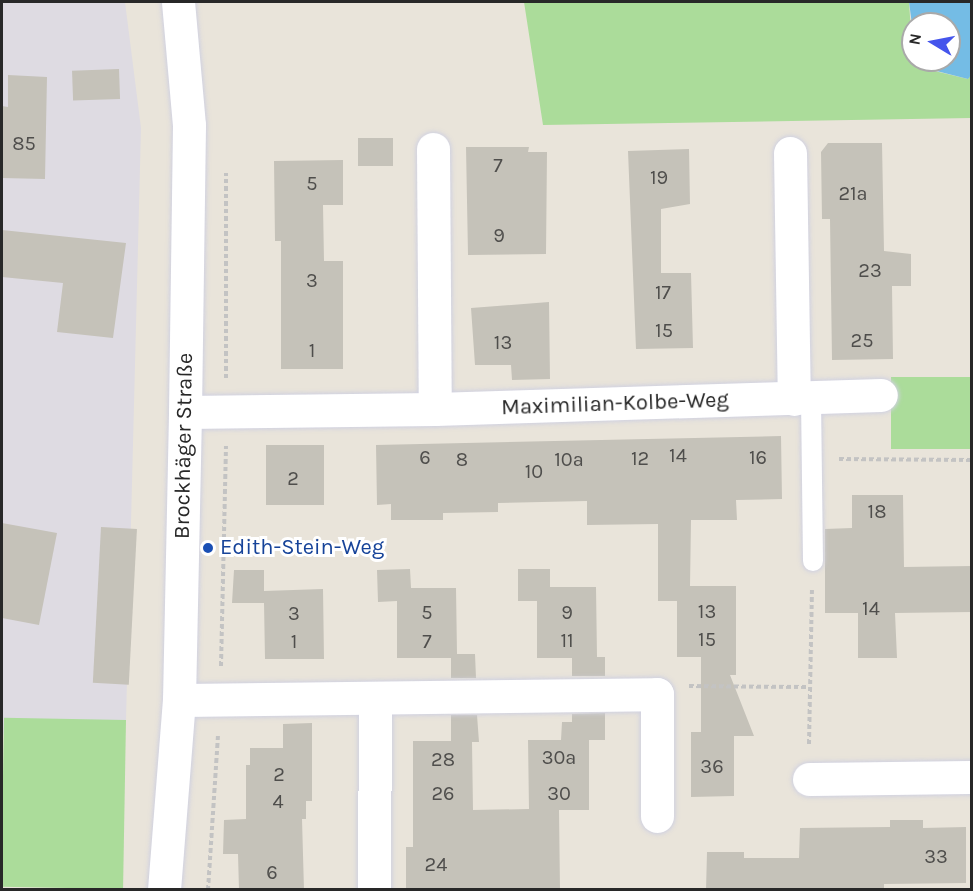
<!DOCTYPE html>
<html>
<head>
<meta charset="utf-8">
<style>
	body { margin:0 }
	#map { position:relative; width:973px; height:891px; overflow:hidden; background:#e9e4da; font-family:Karla,sans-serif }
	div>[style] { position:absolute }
	.industrial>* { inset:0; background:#dedbe2 }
	.green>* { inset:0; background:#abdc9a; transform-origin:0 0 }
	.water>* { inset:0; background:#74bce5 }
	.building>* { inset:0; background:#c5c2b9; transform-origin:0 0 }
	.path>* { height:4px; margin-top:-2px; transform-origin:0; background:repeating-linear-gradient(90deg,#c3c3c3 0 4.5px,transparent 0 7.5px) }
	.roads { filter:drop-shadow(0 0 2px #d0d1e0) drop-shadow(0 0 2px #d0d1e0) }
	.lane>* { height:20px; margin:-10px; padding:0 10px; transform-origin:10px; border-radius:10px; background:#fff }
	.street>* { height:33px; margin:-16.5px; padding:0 16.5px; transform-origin:16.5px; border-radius:16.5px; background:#fff }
	.secondary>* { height:33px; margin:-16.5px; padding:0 16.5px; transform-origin:16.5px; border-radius:16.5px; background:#fff }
	.dots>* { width:16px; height:16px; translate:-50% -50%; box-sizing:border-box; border:3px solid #fff; border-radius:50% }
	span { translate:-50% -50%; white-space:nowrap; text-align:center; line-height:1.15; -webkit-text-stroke:6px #fff; paint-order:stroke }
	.number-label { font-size:20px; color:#4f4e4c }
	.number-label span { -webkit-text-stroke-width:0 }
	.street-label { font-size:22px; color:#282828 }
	.transit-label { font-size:22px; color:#164399 }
	.left { translate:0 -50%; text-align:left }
	.frame { position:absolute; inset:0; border:3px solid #282828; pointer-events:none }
	.north { position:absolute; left:901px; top:12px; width:60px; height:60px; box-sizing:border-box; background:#fff; border:2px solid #a9a9a9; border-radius:50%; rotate:280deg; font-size:16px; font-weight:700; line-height:24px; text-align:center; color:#282828 }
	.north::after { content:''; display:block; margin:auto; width:21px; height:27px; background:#4555ec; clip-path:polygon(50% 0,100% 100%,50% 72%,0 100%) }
</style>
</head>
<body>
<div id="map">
	<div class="industrial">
		<i style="clip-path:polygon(2px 2px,125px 2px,141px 128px,126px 720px,5px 729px,2px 739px)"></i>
	</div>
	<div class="green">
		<i style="clip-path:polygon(524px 2px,909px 2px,913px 60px,918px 67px,968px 79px,971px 74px,971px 118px,543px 125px)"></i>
		<i style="left:971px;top:377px;width:72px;height:80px;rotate:90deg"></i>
		<i style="left:126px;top:720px;width:169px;height:122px;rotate:91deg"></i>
	</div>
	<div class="water">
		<i style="clip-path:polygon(909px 2px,971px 2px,972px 74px,968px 79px,917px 66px,917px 60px,949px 60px,949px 24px,913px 24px,913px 32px)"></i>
	</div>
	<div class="building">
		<i style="left:119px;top:69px;width:30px;height:47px;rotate:88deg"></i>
		<i style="clip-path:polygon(8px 75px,47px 77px,45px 179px,2px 178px,2px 106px,8px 107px)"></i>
		<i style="left:358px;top:138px;width:35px;height:28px"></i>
		<i style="clip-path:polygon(828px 143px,882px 143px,884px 251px,911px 254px,911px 286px,892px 286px,893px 359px,832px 360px,830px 219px,822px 219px,821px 152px)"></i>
		<i style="clip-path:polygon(466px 147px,529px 147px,528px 152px,547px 152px,546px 254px,468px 255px)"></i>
		<i style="clip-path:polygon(689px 149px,690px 204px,661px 209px,661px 273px,691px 273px,693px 348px,636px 349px,628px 151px)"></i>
		<i style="clip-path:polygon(343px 160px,343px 205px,323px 205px,324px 261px,343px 261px,343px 369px,281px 369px,281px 241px,275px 241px,274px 161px)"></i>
		<i style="clip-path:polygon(2px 230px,126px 243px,113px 338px,57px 332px,63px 283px,2px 277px)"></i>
		<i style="clip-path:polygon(549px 302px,550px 379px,512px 380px,511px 365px,475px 365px,471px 308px)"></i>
		<i style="clip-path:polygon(781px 436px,782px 499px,736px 500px,737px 520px,691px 520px,690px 586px,736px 586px,736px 675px,730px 675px,754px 736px,734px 736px,734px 796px,691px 797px,691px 732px,701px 732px,701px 657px,677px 657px,677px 601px,658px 601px,658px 524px,587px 525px,587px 501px,498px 503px,498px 512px,443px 513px,443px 520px,391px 520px,391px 504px,377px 505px,376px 445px)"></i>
		<i style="left:324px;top:445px;width:60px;height:58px;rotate:90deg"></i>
		<i style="clip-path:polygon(852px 495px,903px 495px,904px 567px,972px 566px,972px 612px,895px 613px,897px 658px,858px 658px,858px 613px,825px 613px,825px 529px,852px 528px)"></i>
		<i style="clip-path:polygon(2px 523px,57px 533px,39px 625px,2px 618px)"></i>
		<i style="left:101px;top:527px;width:36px;height:156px;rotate:3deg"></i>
		<i style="clip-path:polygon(410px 569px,411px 588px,456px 588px,457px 654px,475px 654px,476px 678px,451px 678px,451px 658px,397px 658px,397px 601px,378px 602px,377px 570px)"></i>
		<i style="clip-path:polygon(518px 569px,550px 569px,550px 587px,596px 587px,597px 657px,605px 657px,605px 676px,572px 676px,572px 658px,537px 658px,537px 601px,518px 601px)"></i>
		<i style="clip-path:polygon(234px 570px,264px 570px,264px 591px,323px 589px,324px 659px,265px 659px,264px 603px,232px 603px)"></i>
		<i style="clip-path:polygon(605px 713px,605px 740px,589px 740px,589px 810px,559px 810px,560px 890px,406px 890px,406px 847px,413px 847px,413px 741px,451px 741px,451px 715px,477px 715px,479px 742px,472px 742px,473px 810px,529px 809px,528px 740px,561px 740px,562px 722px,572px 722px,572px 714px)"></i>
		<i style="clip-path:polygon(312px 723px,312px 801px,306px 801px,306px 819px,302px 819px,304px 890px,239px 890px,238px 854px,223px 854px,224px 820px,246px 819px,246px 765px,250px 765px,250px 748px,283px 748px,283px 724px)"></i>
		<i style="clip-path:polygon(890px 820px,923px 820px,923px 828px,966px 827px,966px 883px,884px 884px,884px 890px,706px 890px,707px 852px,744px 852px,744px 858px,799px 858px,800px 828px,890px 827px)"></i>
	</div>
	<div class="path">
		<i style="left:226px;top:378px;width:205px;rotate:-90deg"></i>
		<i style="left:839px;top:459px;width:133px;rotate:0.4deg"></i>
		<i style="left:221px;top:666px;width:220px;rotate:-88.7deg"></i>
		<i style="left:689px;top:686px;width:120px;rotate:0.5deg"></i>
		<i style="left:809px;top:744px;width:155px;rotate:-88.9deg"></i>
		<i style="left:208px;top:890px;width:156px;rotate:-86.3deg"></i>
	</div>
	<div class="roads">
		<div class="lane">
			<i style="left:811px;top:398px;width:163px;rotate:89.3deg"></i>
		</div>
		<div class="street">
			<i style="left:433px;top:149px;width:260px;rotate:89.6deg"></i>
			<i style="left:790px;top:153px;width:246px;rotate:89.1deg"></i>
			<i style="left:185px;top:412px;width:250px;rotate:-0.7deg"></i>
			<i style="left:435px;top:409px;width:446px;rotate:-1.8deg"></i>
			<i style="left:179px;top:700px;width:478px;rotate:-0.7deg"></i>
			<i style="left:657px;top:694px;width:122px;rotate:90deg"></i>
			<i style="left:809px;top:779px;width:163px;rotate:-0.7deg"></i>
			<i style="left:374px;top:890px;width:191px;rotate:-89.7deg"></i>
		</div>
		<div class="secondary">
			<i style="left:164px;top:890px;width:191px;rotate:-85.5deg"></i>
			<i style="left:179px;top:700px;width:288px;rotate:-88.8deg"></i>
			<i style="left:185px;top:412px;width:287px;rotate:-89.2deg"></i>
			<i style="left:189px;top:125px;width:123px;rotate:-95.1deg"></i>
		</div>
	</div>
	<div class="dots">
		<i style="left:208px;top:548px;background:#1a4fb4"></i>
	</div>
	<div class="number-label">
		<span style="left:24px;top:143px">85</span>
		<span style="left:498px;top:165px">7</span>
		<span style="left:659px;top:177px">19</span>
		<span style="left:312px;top:183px">5</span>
		<span style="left:853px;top:193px">21a</span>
		<span style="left:499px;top:235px">9</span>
		<span style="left:870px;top:270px">23</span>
		<span style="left:312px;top:280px">3</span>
		<span style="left:663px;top:292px">17</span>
		<span style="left:664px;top:330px">15</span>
		<span style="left:862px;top:340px">25</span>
		<span style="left:503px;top:342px">13</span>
		<span style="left:312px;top:350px">1</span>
		<span style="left:678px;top:455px">14</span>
		<span style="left:425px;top:457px">6</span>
		<span style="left:758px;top:457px">16</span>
		<span style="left:640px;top:458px">12</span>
		<span style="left:462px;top:459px">8</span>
		<span style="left:569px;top:459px">10a</span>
		<span style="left:534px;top:471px">10</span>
		<span style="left:293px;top:478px">2</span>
		<span style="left:877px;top:511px">18</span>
		<span style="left:871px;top:608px">14</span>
		<span style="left:707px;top:611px">13</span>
		<span style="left:427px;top:612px">5</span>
		<span style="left:567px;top:612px">9</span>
		<span style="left:294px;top:613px">3</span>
		<span style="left:707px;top:639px">15</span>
		<span style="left:567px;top:640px">11</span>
		<span style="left:294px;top:641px">1</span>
		<span style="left:427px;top:641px">7</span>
		<span style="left:559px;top:757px">30a</span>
		<span style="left:443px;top:759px">28</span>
		<span style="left:712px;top:766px">36</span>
		<span style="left:279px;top:774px">2</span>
		<span style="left:443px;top:793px">26</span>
		<span style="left:559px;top:793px">30</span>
		<span style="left:278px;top:801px">4</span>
		<span style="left:936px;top:856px">33</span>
		<span style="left:436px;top:864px">24</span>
		<span style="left:272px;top:872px">6</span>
	</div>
	<div class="street-label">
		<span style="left:615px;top:404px;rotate:-2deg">Maximilian-Kolbe-Weg</span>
		<span style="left:184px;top:446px;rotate:-89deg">Brockhäger Straße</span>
	</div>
	<div class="transit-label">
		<span class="left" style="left:220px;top:548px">Edith-Stein-Weg</span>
	</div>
	<div class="frame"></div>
	<div class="north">N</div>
</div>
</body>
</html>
